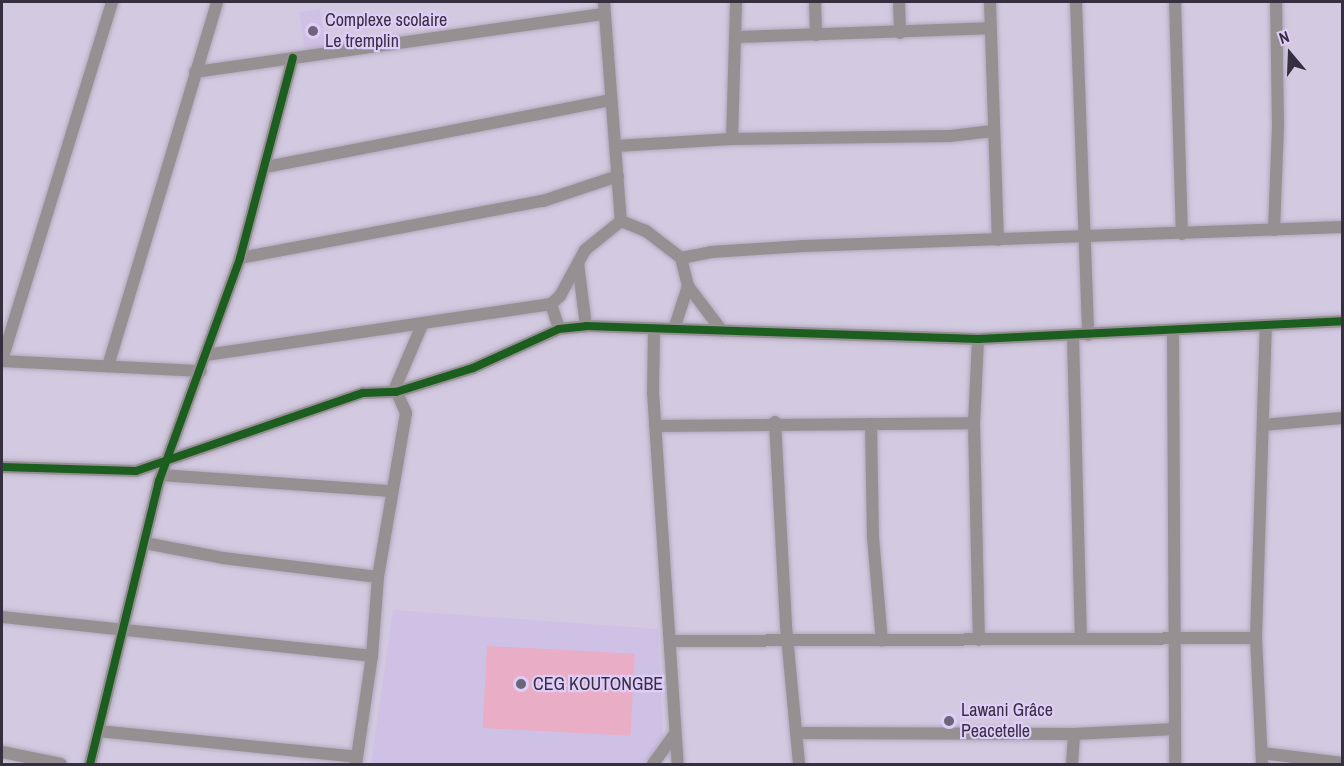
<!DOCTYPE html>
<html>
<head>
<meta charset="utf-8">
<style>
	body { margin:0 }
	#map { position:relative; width:1344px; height:766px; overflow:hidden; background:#d3cae1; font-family:"Archivo Narrow",sans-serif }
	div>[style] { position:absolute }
	.built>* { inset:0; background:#cfc0e5; transform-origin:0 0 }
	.green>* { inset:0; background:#e9adc6; transform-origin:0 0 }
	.roads { filter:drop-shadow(0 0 2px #b1a9bc) drop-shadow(0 0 2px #b1a9bc) }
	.minor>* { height:12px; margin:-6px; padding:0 6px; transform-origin:6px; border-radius:6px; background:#979093 }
	.cycleway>* { height:8px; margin:-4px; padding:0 4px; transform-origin:4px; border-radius:4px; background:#1b5e20 }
	.dots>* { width:16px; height:16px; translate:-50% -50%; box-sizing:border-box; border:3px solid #decdf9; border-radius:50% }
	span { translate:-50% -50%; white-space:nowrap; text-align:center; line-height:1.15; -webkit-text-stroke:4.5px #decdf9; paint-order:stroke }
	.poi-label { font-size:18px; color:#362f40 }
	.left { translate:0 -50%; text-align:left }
	.frame { position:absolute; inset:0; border:3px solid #362f40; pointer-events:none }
	.north { position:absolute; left:1260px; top:24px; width:60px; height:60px; -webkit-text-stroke:4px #decdf9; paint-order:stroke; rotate:341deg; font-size:16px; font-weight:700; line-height:24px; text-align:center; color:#362f40 }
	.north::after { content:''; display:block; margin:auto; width:21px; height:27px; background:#362f40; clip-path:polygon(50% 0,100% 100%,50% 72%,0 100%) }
</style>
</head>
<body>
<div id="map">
	<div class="built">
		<i style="left:320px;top:9px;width:41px;height:21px;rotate:82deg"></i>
		<i style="clip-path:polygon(393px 610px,658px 629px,663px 739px,645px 764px,371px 764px)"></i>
	</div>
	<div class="green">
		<i style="left:487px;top:646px;width:148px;height:82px;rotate:3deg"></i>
	</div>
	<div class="roads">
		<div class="minor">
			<i style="left:604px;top:2px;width:220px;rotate:85.6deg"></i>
			<i style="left:815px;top:2px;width:33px;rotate:88deg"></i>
			<i style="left:899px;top:2px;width:31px;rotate:88deg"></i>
			<i style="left:990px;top:2px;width:238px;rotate:88.1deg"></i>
			<i style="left:1076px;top:2px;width:333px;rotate:87.9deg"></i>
			<i style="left:1175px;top:2px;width:232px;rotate:88.3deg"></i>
			<i style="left:737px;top:37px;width:253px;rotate:-2deg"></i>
			<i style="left:195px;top:72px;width:413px;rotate:-8.1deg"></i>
			<i style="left:732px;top:139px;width:137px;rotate:-88.3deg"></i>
			<i style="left:616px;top:146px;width:116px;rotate:-3.5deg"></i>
			<i style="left:732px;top:139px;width:218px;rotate:-0.8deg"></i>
			<i style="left:950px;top:136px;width:43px;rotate:-6.6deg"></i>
			<i style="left:266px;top:167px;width:351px;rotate:-11deg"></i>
			<i style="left:1274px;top:230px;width:104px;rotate:-87.8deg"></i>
			<i style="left:1278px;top:126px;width:124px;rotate:-90.9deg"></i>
			<i style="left:240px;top:258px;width:308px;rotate:-10.7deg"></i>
			<i style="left:543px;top:201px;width:79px;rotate:-18.4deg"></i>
			<i style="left:681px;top:258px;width:31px;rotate:-11deg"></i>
			<i style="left:711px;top:252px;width:93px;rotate:-3.7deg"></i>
			<i style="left:804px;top:246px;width:538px;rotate:-2.02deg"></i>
			<i style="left:578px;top:263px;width:64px;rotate:82.8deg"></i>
			<i style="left:688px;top:286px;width:56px;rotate:52.9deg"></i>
			<i style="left:551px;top:304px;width:26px;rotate:72deg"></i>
			<i style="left:654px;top:330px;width:62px;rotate:90.9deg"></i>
			<i style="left:653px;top:392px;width:373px;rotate:86.2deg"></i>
			<i style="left:1173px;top:331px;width:433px;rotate:89.7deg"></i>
			<i style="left:1073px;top:337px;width:302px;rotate:88.5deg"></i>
			<i style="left:978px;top:339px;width:84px;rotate:92.7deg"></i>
			<i style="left:974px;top:423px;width:217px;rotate:88.7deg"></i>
			<i style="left:206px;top:355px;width:349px;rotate:-8.4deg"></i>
			<i style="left:551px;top:304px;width:12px;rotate:-42deg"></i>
			<i style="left:560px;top:296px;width:52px;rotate:-61.5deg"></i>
			<i style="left:585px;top:250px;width:46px;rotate:-38.9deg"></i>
			<i style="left:621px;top:221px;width:27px;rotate:22deg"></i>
			<i style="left:646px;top:231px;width:44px;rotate:37.6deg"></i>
			<i style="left:681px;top:258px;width:29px;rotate:76deg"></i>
			<i style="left:688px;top:286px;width:45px;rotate:108deg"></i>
			<i style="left:2px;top:360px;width:375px;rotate:-72.9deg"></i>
			<i style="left:2px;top:361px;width:199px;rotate:2.9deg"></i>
			<i style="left:108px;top:366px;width:380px;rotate:-73.3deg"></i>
			<i style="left:775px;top:422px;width:204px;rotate:86.9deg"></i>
			<i style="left:786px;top:626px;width:139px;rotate:84.6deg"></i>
			<i style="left:871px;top:424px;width:113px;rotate:89deg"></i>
			<i style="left:873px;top:537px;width:104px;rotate:85.1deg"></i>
			<i style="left:1263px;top:425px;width:79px;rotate:-5.1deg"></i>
			<i style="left:655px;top:426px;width:319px;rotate:-0.5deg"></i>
			<i style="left:2px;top:467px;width:134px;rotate:1.7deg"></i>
			<i style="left:136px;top:471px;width:240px;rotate:-19deg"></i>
			<i style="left:363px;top:393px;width:33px;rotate:-2deg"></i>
			<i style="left:396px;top:392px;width:81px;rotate:-17.3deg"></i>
			<i style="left:473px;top:368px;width:94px;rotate:-24.4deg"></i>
			<i style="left:559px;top:329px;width:27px;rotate:-6deg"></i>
			<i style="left:586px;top:326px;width:392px;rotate:1.9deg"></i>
			<i style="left:978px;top:339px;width:364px;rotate:-2.8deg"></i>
			<i style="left:161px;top:475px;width:231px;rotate:4deg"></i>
			<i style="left:145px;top:543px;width:79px;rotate:10.9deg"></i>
			<i style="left:223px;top:558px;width:156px;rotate:7deg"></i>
			<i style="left:2px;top:617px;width:372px;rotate:6deg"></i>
			<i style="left:670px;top:641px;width:586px;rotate:-0.29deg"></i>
			<i style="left:98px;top:731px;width:260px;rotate:5.7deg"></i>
			<i style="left:796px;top:733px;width:278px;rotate:0.2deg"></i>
			<i style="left:1074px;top:734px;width:101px;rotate:-2.8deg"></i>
			<i style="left:2px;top:752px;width:60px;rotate:11.5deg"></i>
			<i style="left:1262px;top:753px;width:81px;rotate:7.1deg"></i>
			<i style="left:90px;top:764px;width:291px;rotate:-76.3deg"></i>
			<i style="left:159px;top:481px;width:237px;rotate:-70deg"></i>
			<i style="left:240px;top:258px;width:207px;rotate:-75.2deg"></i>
			<i style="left:356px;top:764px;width:109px;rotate:-81.6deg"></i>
			<i style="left:372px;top:656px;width:79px;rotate:-85.7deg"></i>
			<i style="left:378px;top:577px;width:166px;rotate:-80.3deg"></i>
			<i style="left:406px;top:413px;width:27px;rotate:-114deg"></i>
			<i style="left:395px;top:388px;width:69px;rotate:-66.8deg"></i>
			<i style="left:653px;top:764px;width:36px;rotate:-54deg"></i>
			<i style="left:1072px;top:764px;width:30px;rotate:-86deg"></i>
			<i style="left:1262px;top:764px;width:126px;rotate:-92.7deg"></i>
			<i style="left:1256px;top:638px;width:312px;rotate:-88.2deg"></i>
		</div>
	</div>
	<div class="cycleway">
		<i style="left:2px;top:467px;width:134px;rotate:1.7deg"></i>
		<i style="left:136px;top:471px;width:240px;rotate:-19deg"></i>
		<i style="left:363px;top:393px;width:33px;rotate:-2deg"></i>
		<i style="left:396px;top:392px;width:81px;rotate:-17.3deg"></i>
		<i style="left:473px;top:368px;width:94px;rotate:-24.4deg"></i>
		<i style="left:559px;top:329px;width:27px;rotate:-6deg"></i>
		<i style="left:586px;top:326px;width:392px;rotate:1.9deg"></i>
		<i style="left:978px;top:339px;width:364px;rotate:-2.8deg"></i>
		<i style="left:90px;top:764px;width:291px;rotate:-76.3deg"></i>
		<i style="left:159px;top:481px;width:237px;rotate:-70deg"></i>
		<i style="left:240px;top:258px;width:207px;rotate:-75.2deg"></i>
	</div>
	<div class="dots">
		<i style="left:313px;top:31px;background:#6d6578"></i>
		<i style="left:521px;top:684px;background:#6d6578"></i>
		<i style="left:949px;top:721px;background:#6d6578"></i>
	</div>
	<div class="poi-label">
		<span class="left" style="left:325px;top:31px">Complexe scolaire<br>Le tremplin</span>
		<span class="left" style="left:533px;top:684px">CEG KOUTONGBE</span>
		<span class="left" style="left:961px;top:721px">Lawani Grâce<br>Peacetelle</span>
	</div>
	<div class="frame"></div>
	<div class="north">N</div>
</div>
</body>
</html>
